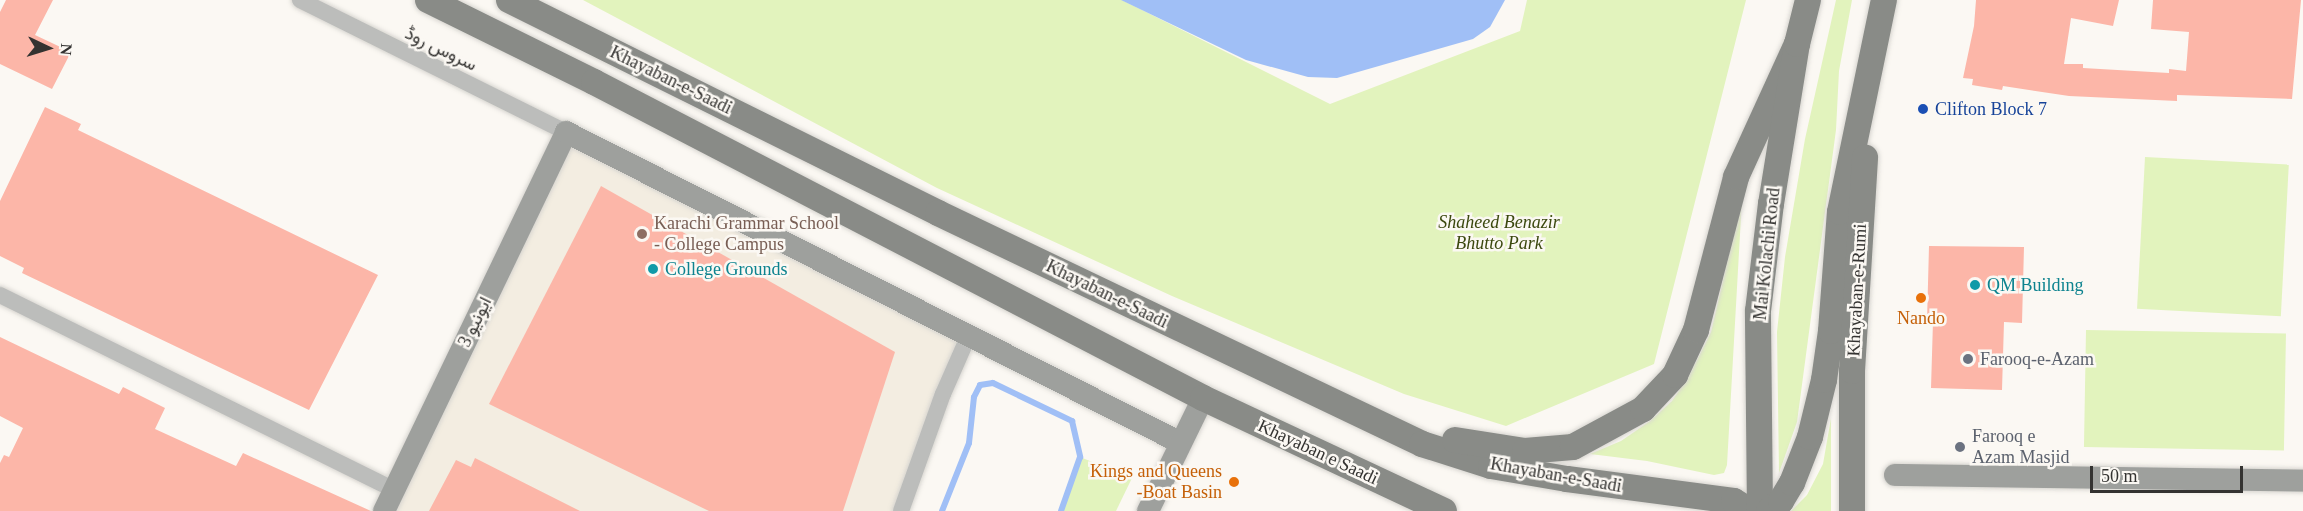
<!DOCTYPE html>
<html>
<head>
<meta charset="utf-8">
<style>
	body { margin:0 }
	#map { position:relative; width:2303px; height:511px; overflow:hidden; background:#fbf8f3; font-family:"Times New Roman",Vazirmatn,serif }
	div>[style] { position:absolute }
	.built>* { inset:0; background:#f3ede1 }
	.green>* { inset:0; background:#e2f3bd; transform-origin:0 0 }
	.water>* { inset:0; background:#a0bff6 }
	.stream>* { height:6px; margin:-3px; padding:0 3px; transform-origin:3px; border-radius:3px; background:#a0bff6 }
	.building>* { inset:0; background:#fcb6a8 }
	.roads { filter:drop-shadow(0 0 2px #d7d5d0) drop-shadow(0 0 2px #d7d5d0) }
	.street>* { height:16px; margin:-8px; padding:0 8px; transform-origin:8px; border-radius:8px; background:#bcbdbb }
	.secondary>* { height:22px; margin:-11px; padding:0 11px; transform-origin:11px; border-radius:11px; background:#9ea09d }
	.primary>* { height:26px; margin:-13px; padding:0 13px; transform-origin:13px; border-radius:13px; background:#898b87 }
	.dots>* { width:16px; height:16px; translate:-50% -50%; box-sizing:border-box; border:3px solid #fbf8f3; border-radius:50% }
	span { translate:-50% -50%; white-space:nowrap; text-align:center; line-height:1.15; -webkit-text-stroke:5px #fbf8f3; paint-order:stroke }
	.street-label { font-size:18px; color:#343331 }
	.transit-label { font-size:18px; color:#164399 }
	.left { translate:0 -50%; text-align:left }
	.park-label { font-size:18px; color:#3b480e; font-style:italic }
	.education-label { font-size:18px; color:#785e54 }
	.culture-label { font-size:18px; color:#0d838f }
	.food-label { font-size:18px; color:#c56008 }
	.right { translate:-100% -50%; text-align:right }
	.worship-label { font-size:18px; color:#5b616d }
	.north { position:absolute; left:18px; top:18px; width:60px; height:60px; -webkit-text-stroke:4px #fbf8f3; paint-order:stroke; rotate:94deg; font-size:16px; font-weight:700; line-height:24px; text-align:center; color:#343331 }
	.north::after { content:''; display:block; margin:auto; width:21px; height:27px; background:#343331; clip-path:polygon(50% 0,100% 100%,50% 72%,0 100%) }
	.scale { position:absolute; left:2090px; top:466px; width:153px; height:27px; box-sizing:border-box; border:3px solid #343331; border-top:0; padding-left:8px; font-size:18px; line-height:21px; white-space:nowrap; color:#343331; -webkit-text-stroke:4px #fbf8f3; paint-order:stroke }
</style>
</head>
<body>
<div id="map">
	<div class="built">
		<i style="clip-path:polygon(566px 132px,968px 337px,901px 511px,383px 511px)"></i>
	</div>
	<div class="green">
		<i style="clip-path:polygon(583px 0,1122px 0,1330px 104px,1520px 31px,1527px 0,1746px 0,1654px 364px,1506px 426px,1404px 394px,1172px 296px,937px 188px)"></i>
		<i style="clip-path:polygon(1836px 0,1852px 0,1839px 71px,1836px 130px,1797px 422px,1779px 473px,1777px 332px,1785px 257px,1805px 139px)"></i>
		<i style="left:2145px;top:157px;width:144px;height:152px;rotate:3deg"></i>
		<i style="clip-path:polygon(1742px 199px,1727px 465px,1724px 473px,1714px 475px,1647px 461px,1590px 454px,1621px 441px,1650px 421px,1672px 401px,1689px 376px,1711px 332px)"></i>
		<i style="left:2086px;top:330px;width:200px;height:117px;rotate:1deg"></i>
		<i style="clip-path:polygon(1831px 418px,1831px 511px,1791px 511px,1807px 495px,1823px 464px)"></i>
		<i style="clip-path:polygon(1080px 457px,1132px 478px,1116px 511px,1061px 511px)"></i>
	</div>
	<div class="water">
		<i style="clip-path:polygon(1121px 0,1505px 0,1490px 27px,1473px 39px,1337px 78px,1308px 77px,1246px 60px)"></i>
	</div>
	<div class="stream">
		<i style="left:942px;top:511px;width:73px;rotate:-68.3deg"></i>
		<i style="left:969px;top:443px;width:46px;rotate:-83.8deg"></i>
		<i style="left:974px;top:397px;width:13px;rotate:-63deg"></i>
		<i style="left:980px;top:385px;width:13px;rotate:-9deg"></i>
		<i style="left:993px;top:383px;width:88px;rotate:25.7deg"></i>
		<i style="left:1072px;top:421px;width:37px;rotate:77deg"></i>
		<i style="left:1080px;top:457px;width:57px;rotate:109.4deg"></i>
	</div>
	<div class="building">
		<i style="clip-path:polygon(6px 0,53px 0,35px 35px,71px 52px,52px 89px,0 64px,0 12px)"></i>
		<i style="clip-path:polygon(1976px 0,2119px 0,2113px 26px,2071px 18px,2064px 64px,2083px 64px,2083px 68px,2169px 73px,2169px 69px,2186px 71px,2189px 32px,2151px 29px,2153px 0,2301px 0,2292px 99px,2177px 95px,2177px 101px,2069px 96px,2003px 86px,2002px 90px,1972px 85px,1973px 79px,1963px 78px,1974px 26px)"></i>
		<i style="clip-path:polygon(45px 107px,81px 124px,78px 130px,378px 275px,309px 410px,22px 273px,24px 268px,0 256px,0 201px)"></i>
		<i style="clip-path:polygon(601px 186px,895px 352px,843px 511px,709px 511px,489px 404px)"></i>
		<i style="clip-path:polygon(1929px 246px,2024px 247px,2022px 323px,2004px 322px,2002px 390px,1931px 388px,1933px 321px,1927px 321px)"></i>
		<i style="clip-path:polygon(0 337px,119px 394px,123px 387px,165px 408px,155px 429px,236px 466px,243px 453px,371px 511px,0 511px,0 463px,4px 455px,9px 457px,23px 428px,0 416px)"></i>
		<i style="clip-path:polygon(475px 458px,580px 511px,429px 511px,456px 460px,471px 467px)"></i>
	</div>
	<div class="roads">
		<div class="street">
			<i style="left:300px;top:0;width:297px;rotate:26.4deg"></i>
			<i style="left:0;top:295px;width:440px;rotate:26.3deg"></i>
			<i style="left:901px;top:511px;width:124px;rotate:-70.3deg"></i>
			<i style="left:943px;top:394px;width:62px;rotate:-66.3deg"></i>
		</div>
		<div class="secondary">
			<i style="left:1895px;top:475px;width:408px;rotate:0.8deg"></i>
			<i style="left:384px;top:511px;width:420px;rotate:-64.3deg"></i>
			<i style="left:566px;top:132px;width:689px;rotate:26.83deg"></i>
			<i style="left:1148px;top:511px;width:126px;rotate:-64deg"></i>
		</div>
		<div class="primary">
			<i style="left:428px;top:0;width:185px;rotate:26.3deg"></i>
			<i style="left:594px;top:82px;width:686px;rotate:27.42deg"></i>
			<i style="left:1203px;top:398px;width:266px;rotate:25.1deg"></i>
			<i style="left:509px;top:0;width:479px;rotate:26.4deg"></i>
			<i style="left:938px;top:213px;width:536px;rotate:25.51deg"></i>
			<i style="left:1422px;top:444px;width:72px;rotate:17.7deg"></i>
			<i style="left:1491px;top:466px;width:77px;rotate:9.7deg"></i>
			<i style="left:1567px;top:479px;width:168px;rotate:7.5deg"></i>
			<i style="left:1734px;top:501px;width:19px;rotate:32deg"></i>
			<i style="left:1455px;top:440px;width:71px;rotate:8.9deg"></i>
			<i style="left:1525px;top:451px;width:48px;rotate:-4.8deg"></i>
			<i style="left:1573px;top:447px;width:80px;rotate:-28.5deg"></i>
			<i style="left:1643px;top:409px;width:47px;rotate:-46.7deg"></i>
			<i style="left:1675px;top:375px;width:50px;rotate:-65deg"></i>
			<i style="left:1696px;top:330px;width:158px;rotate:-75.3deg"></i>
			<i style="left:1736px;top:177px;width:146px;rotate:-65.4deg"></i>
			<i style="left:1760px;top:511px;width:200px;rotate:-90.6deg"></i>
			<i style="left:1758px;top:311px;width:108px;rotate:-83.1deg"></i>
			<i style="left:1771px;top:204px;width:162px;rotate:-80.8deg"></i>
			<i style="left:1797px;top:44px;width:45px;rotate:-76deg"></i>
			<i style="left:1769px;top:511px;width:16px;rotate:-40deg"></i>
			<i style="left:1781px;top:501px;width:21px;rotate:-59deg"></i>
			<i style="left:1792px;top:483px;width:49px;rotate:-68.6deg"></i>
			<i style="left:1810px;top:437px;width:59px;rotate:-76.2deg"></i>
			<i style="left:1824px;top:380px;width:49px;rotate:-81.9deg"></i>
			<i style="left:1831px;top:331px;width:119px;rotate:-85.7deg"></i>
			<i style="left:1840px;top:212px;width:217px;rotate:-78.3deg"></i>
			<i style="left:1852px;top:511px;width:140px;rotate:-90deg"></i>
			<i style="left:1852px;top:371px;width:214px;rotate:-86.5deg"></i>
		</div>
	</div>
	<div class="dots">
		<i style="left:1923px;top:109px;background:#1a4fb4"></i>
		<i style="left:642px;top:234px;background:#8d6e63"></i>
		<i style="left:653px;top:269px;background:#0f9aa8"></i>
		<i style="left:1975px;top:285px;background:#0f9aa8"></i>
		<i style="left:1921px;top:298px;background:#e8710a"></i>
		<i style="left:1968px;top:359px;background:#6b7280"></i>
		<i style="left:1960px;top:447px;background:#6b7280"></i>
		<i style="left:1234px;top:482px;background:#e8710a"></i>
	</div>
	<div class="street-label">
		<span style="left:441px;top:49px;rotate:26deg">سروس روڈ</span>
		<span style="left:671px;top:80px;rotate:26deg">Khayaban-e-Saadi</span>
		<span style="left:1767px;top:254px;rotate:-84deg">Mai Kolachi Road</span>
		<span style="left:1857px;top:290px;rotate:-87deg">Khayaban-e-Rumi</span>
		<span style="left:1107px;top:294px;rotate:26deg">Khayaban-e-Saadi</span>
		<span style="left:475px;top:322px;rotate:-64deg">ایونیو 3</span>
		<span style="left:1318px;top:452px;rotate:25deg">Khayaban e Saadi</span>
		<span style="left:1556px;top:475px;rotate:10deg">Khayaban-e-Saadi</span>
	</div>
	<div class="transit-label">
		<span class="left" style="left:1935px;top:109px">Clifton Block 7</span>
	</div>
	<div class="park-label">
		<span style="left:1499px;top:233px">Shaheed Benazir<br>Bhutto Park</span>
	</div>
	<div class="education-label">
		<span class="left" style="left:654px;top:234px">Karachi Grammar School<br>- College Campus</span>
	</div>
	<div class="culture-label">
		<span class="left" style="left:665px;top:269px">College Grounds</span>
		<span class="left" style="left:1987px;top:285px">QM Building</span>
	</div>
	<div class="food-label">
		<span style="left:1921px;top:318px">Nando</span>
		<span class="right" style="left:1222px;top:482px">Kings and Queens<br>-Boat Basin</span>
	</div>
	<div class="worship-label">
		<span class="left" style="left:1980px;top:359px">Farooq-e-Azam</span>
		<span class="left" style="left:1972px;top:447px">Farooq e<br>Azam Masjid</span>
	</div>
	<div class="north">N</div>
	<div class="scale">50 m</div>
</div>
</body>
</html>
